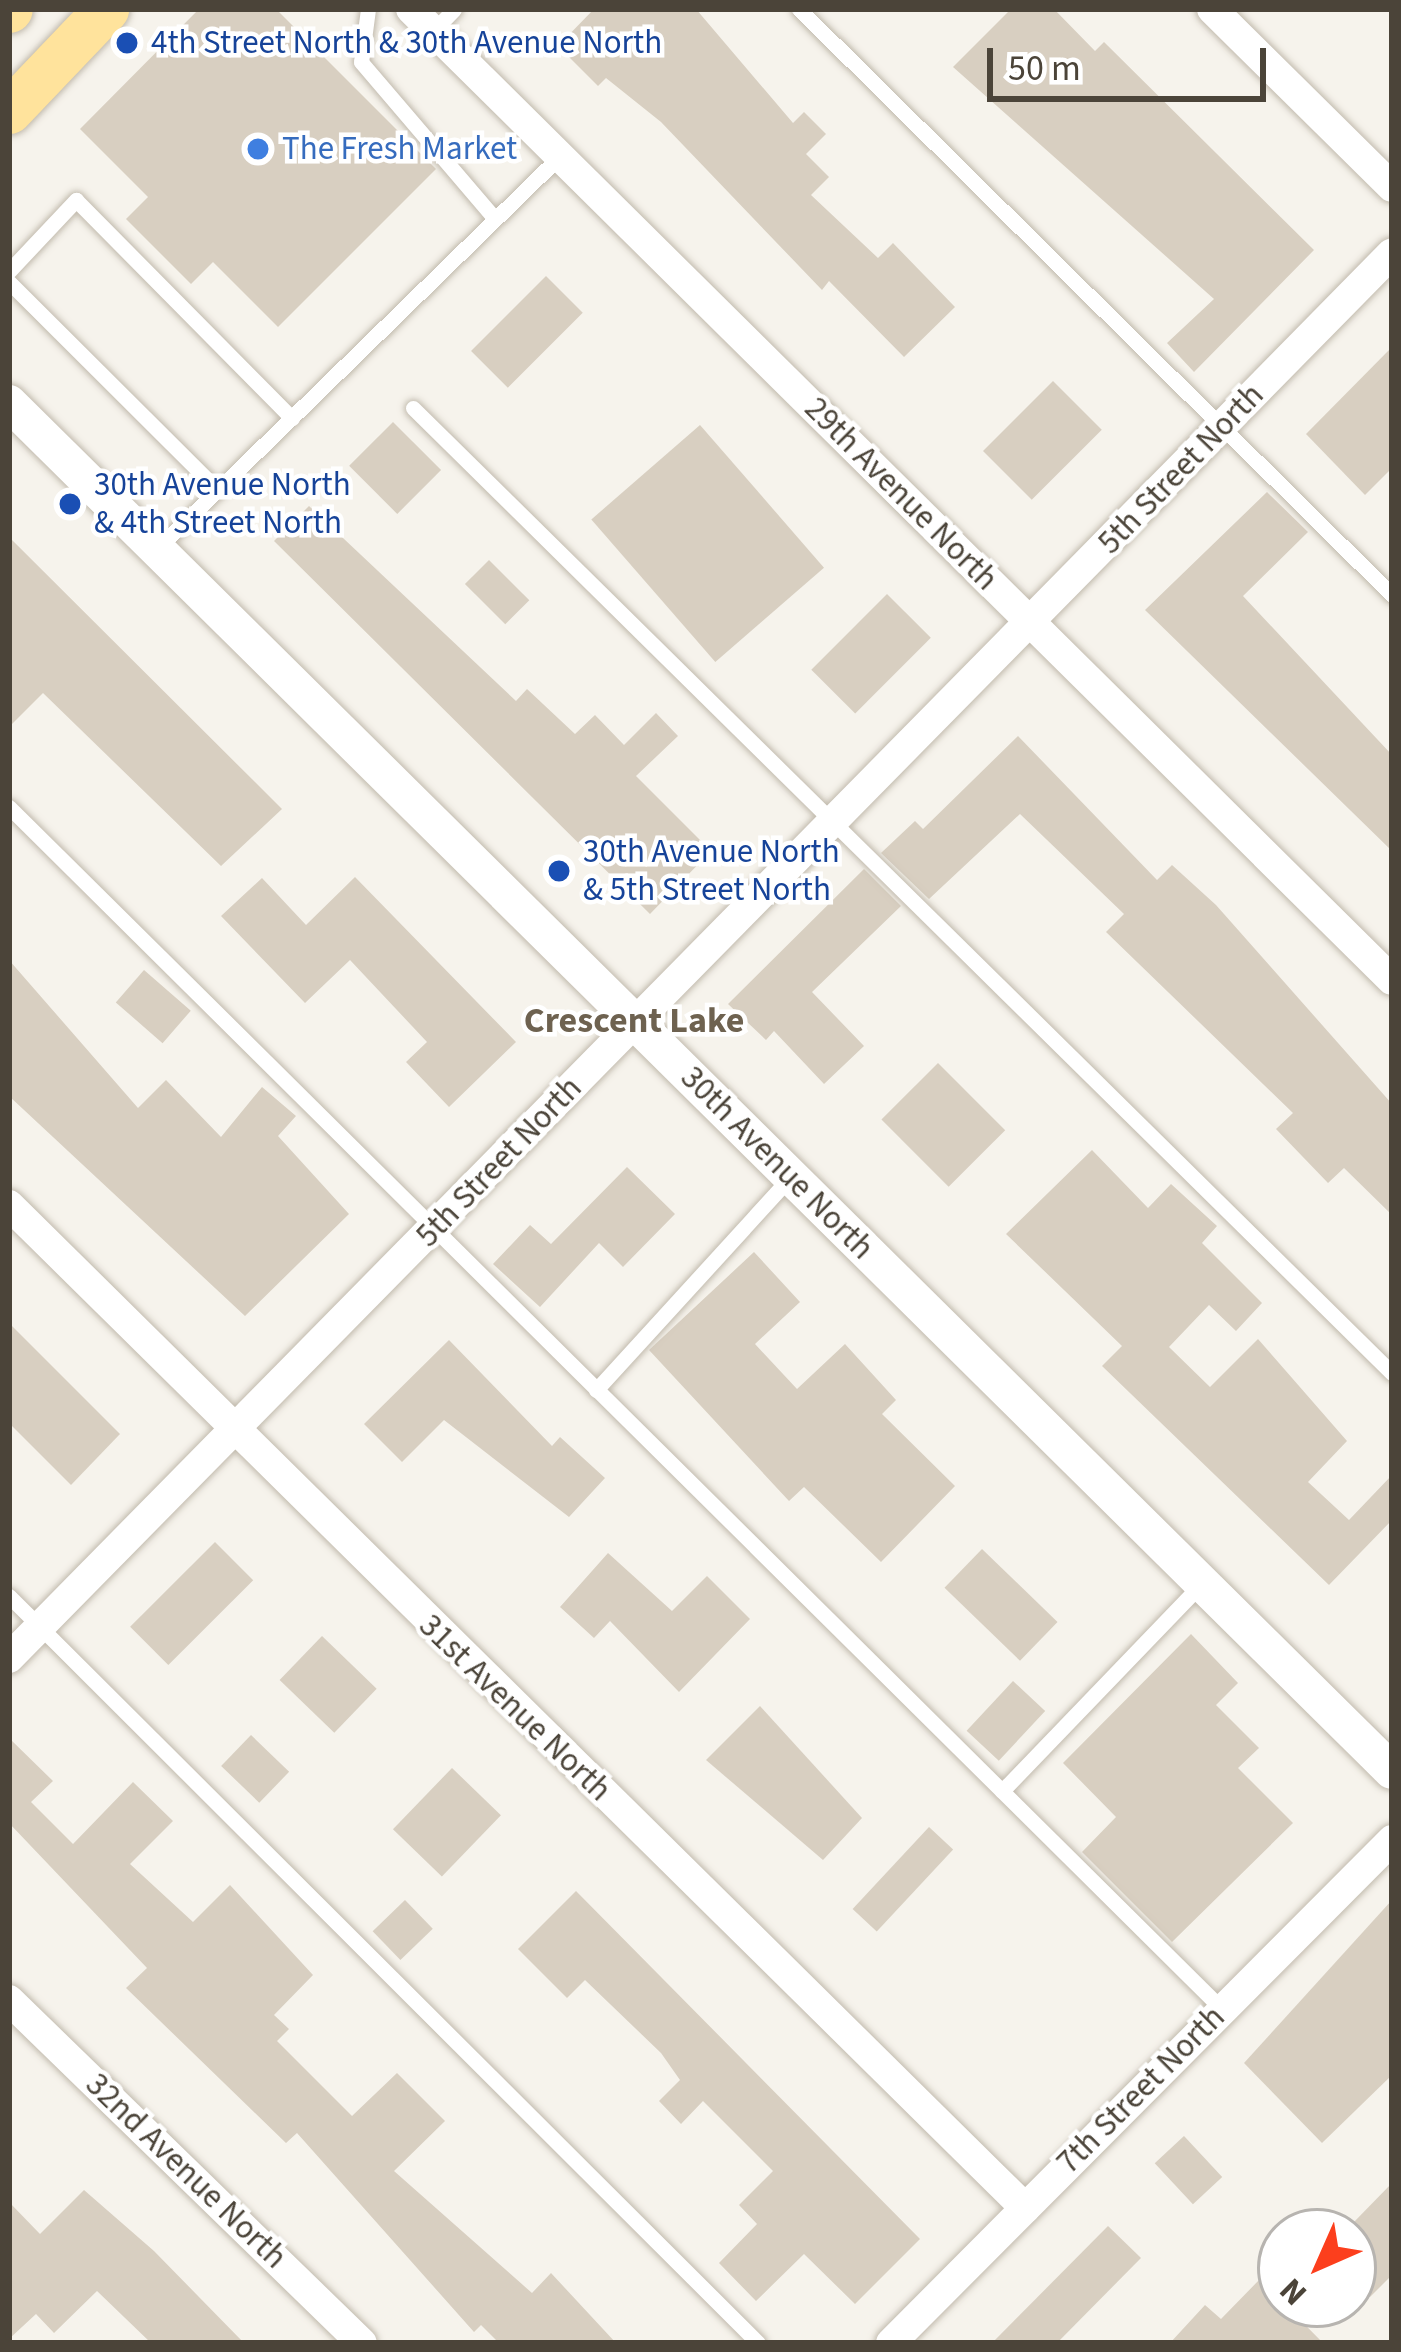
<!DOCTYPE html>
<html>
<head>
<meta charset="utf-8">
<style>
	body { margin:0 }
	#map { position:relative; width:1401px; height:2352px; overflow:hidden; background:#f6f3ec; font-family:"Source Sans 3",sans-serif }
	div>[style] { position:absolute }
	.building>* { inset:0; background:#d8cfc1; transform-origin:0 0 }
	.roads { filter:drop-shadow(0 0 3px #c2bbae) drop-shadow(0 0 3px #c2bbae) }
	.service>* { height:15px; margin:-7.5px; padding:0 7.5px; transform-origin:7.5px; border-radius:7.5px; background:#fff }
	.minor>* { height:30px; margin:-15px; padding:0 15px; transform-origin:15px; border-radius:15px; background:#fff }
	.tertiary>* { height:36px; margin:-18px; padding:0 18px; transform-origin:18px; border-radius:18px; background:#fff }
	.primary>* { height:45px; margin:-22.5px; padding:0 22.5px; transform-origin:22.5px; border-radius:22.5px; background:#ffe39c }
	.dots>* { width:33px; height:33px; translate:-50% -50%; box-sizing:border-box; border:6px solid #fff; border-radius:50% }
	span { translate:-50% -50%; white-space:nowrap; text-align:center; line-height:1.15; -webkit-text-stroke:9px #fff; paint-order:stroke }
	.transit-label { font-size:33px; color:#164399 }
	.left { translate:0 -50%; text-align:left }
	.shop-label { font-size:33px; color:#366cbe }
	.street-label { font-size:33px; color:#4b4439 }
	.neighbourhood-label { font-size:36px; color:#6e6250; font-weight:700 }
	.frame { position:absolute; inset:0; border:12px solid #4b4439; pointer-events:none }
	.north { position:absolute; left:1257px; top:2208px; width:120px; height:120px; box-sizing:border-box; background:#fff; border:3px solid #b7b4b0; border-radius:50%; rotate:225deg; font-size:33px; font-weight:700; line-height:48px; text-align:center; color:#4b4439 }
	.north::after { content:''; display:block; margin:auto; width:42px; height:54px; background:#fc3f1d; clip-path:polygon(50% 0,100% 100%,50% 72%,0 100%) }
	.scale { position:absolute; left:987px; top:48px; width:279px; height:54px; box-sizing:border-box; border:6px solid #4b4439; border-top:0; padding-left:15px; font-size:36px; line-height:42px; white-space:nowrap; color:#4b4439; -webkit-text-stroke:9px #fff; paint-order:stroke }
</style>
</head>
<body>
<div id="map">
	<div class="building">
		<i style="clip-path:polygon(199px 9px,276px 9px,436px 169px,278px 327px,213px 262px,191px 284px,126px 219px,148px 197px,80px 129px)"></i>
		<i style="clip-path:polygon(594px 9px,696px 9px,793px 123px,804px 112px,826px 134px,806px 154px,829px 177px,811px 195px,878px 258px,893px 243px,955px 307px,904px 357px,829px 281px,822px 290px,661px 122px,606px 78px,598px 86px,558px 46px)"></i>
		<i style="clip-path:polygon(1011px 9px,1054px 9px,1095px 51px,1104px 42px,1314px 250px,1194px 372px,1167px 343px,1214px 299px,953px 67px)"></i>
		<i style="left:546px;top:276px;width:52px;height:106px;rotate:45deg"></i>
		<i style="clip-path:polygon(1392px 347px,1392px 468px,1365px 495px,1306px 434px)"></i>
		<i style="left:1053px;top:381px;width:69px;height:99px;rotate:45deg"></i>
		<i style="left:393px;top:422px;width:68px;height:62px;rotate:45deg"></i>
		<i style="left:700px;top:425px;width:189px;height:144px;rotate:49deg"></i>
		<i style="clip-path:polygon(1267px 492px,1308px 532px,1243px 596px,1392px 755px,1392px 851px,1145px 610px)"></i>
		<i style="clip-path:polygon(309px 506px,516px 701px,527px 689px,575px 734px,595px 715px,624px 745px,656px 713px,678px 736px,636px 776px,711px 851px,650px 914px,274px 541px)"></i>
		<i style="clip-path:polygon(9px 537px,282px 809px,221px 866px,43px 693px,9px 727px)"></i>
		<i style="left:489px;top:560px;width:57px;height:34px;rotate:45deg"></i>
		<i style="left:887px;top:594px;width:62px;height:107px;rotate:45deg"></i>
		<i style="clip-path:polygon(1018px 736px,1157px 880px,1172px 865px,1216px 905px,1392px 1104px,1392px 1215px,1344px 1168px,1328px 1183px,1276px 1129px,1293px 1113px,1106px 932px,1124px 914px,1020px 814px,929px 899px,881px 853px,915px 821px,923px 829px)"></i>
		<i style="clip-path:polygon(864px 869px,901px 906px,812px 992px,864px 1046px,824px 1084px,774px 1031px,766px 1040px,728px 1004px)"></i>
		<i style="clip-path:polygon(355px 877px,516px 1042px,449px 1107px,406px 1062px,427px 1042px,350px 960px,305px 1003px,221px 916px,262px 878px,306px 925px)"></i>
		<i style="clip-path:polygon(9px 960px,138px 1108px,166px 1080px,221px 1137px,262px 1087px,296px 1116px,278px 1136px,349px 1214px,245px 1316px,9px 1096px)"></i>
		<i style="left:144px;top:970px;width:62px;height:43px;rotate:41deg"></i>
		<i style="left:938px;top:1063px;width:95px;height:80px;rotate:45deg"></i>
		<i style="clip-path:polygon(1092px 1150px,1148px 1208px,1171px 1184px,1217px 1226px,1202px 1243px,1262px 1303px,1236px 1331px,1209px 1305px,1169px 1347px,1210px 1387px,1258px 1339px,1347px 1441px,1308px 1482px,1349px 1520px,1392px 1475px,1392px 1520px,1329px 1585px,1102px 1366px,1122px 1346px,1006px 1234px)"></i>
		<i style="clip-path:polygon(627px 1167px,675px 1214px,623px 1267px,599px 1243px,540px 1307px,493px 1264px,530px 1225px,551px 1244px)"></i>
		<i style="clip-path:polygon(754px 1252px,800px 1302px,755px 1344px,797px 1389px,845px 1344px,896px 1400px,882px 1414px,955px 1486px,881px 1562px,804px 1487px,789px 1501px,649px 1350px)"></i>
		<i style="clip-path:polygon(9px 1323px,120px 1434px,71px 1485px,9px 1423px)"></i>
		<i style="clip-path:polygon(449px 1340px,552px 1446px,560px 1437px,605px 1478px,569px 1517px,444px 1420px,402px 1462px,364px 1424px)"></i>
		<i style="left:215px;top:1542px;width:54px;height:120px;rotate:45deg"></i>
		<i style="left:982px;top:1549px;width:105px;height:54px;rotate:44deg"></i>
		<i style="clip-path:polygon(608px 1553px,672px 1611px,707px 1576px,750px 1619px,679px 1692px,610px 1621px,594px 1638px,560px 1607px)"></i>
		<i style="clip-path:polygon(1191px 1634px,1238px 1683px,1216px 1705px,1259px 1748px,1238px 1768px,1293px 1823px,1172px 1942px,1082px 1852px,1116px 1817px,1063px 1763px)"></i>
		<i style="left:322px;top:1636px;width:76px;height:61px;rotate:44deg"></i>
		<i style="left:1013px;top:1681px;width:44px;height:68px;rotate:43deg"></i>
		<i style="clip-path:polygon(760px 1706px,862px 1818px,823px 1860px,706px 1760px)"></i>
		<i style="left:251px;top:1735px;width:53px;height:43px;rotate:44deg"></i>
		<i style="clip-path:polygon(9px 1738px,53px 1781px,31px 1802px,73px 1844px,133px 1782px,173px 1821px,130px 1864px,193px 1922px,230px 1885px,313px 1975px,274px 2015px,289px 2029px,277px 2041px,352px 2116px,397px 2073px,445px 2121px,394px 2171px,532px 2293px,551px 2273px,616px 2343px,499px 2343px,481px 2325px,474px 2332px,297px 2133px,286px 2143px,126px 1988px,147px 1968px,9px 1823px)"></i>
		<i style="left:452px;top:1768px;width:68px;height:85px;rotate:44deg"></i>
		<i style="left:929px;top:1827px;width:33px;height:112px;rotate:43deg"></i>
		<i style="clip-path:polygon(576px 1891px,920px 2239px,855px 2304px,804px 2254px,756px 2301px,719px 2263px,757px 2224px,739px 2205px,773px 2171px,703px 2101px,681px 2124px,659px 2101px,680px 2080px,661px 2053px,585px 1980px,567px 1998px,518px 1949px)"></i>
		<i style="left:405px;top:1900px;width:40px;height:45px;rotate:46deg"></i>
		<i style="clip-path:polygon(1392px 1900px,1392px 2075px,1322px 2143px,1244px 2063px)"></i>
		<i style="left:1184px;top:2136px;width:56px;height:40px;rotate:47deg"></i>
		<i style="clip-path:polygon(1392px 2183px,1392px 2275px,1370px 2297px,1353px 2281px,1353px 2223px)"></i>
		<i style="clip-path:polygon(84px 2190px,154px 2251px,244px 2343px,151px 2343px,97px 2291px,54px 2333px,36px 2314px,9px 2339px,9px 2202px,40px 2234px)"></i>
		<i style="clip-path:polygon(1108px 2226px,1141px 2258px,1057px 2343px,992px 2343px)"></i>
		<i style="clip-path:polygon(1260px 2279px,1323px 2343px,1170px 2343px,1205px 2305px,1221px 2319px)"></i>
	</div>
	<div class="roads">
		<div class="service">
			<i style="left:368px;top:9px;width:53px;rotate:97.5deg"></i>
			<i style="left:361px;top:62px;width:206px;rotate:49.5deg"></i>
			<i style="left:799px;top:9px;width:834px;rotate:44.66deg"></i>
			<i style="left:433px;top:31px;width:30px;rotate:-46deg"></i>
			<i style="left:9px;top:271px;width:98px;rotate:-46.7deg"></i>
			<i style="left:76px;top:200px;width:307px;rotate:45.3deg"></i>
			<i style="left:9px;top:282px;width:295px;rotate:44.9deg"></i>
			<i style="left:413px;top:408px;width:1375px;rotate:44.59deg"></i>
			<i style="left:159px;top:547px;width:560px;rotate:-44.28deg"></i>
			<i style="left:9px;top:807px;width:1706px;rotate:44.74deg"></i>
			<i style="left:596px;top:1390px;width:286px;rotate:-47.6deg"></i>
			<i style="left:9px;top:1596px;width:1058px;rotate:44.92deg"></i>
			<i style="left:1002px;top:1791px;width:289px;rotate:-46.1deg"></i>
		</div>
		<div class="minor">
			<i style="left:411px;top:9px;width:1380px;rotate:44.71deg"></i>
			<i style="left:1212px;top:9px;width:253px;rotate:44.7deg"></i>
			<i style="left:9px;top:1205px;width:1428px;rotate:44.63deg"></i>
			<i style="left:9px;top:1658px;width:1971px;rotate:-45.45deg"></i>
			<i style="left:9px;top:2000px;width:492px;rotate:44.2deg"></i>
			<i style="left:891px;top:2343px;width:710px;rotate:-45.11deg"></i>
		</div>
		<div class="tertiary">
			<i style="left:9px;top:403px;width:1945px;rotate:44.69deg"></i>
		</div>
		<div class="primary">
			<i style="left:9px;top:10px;width:1px;rotate:-45deg"></i>
			<i style="left:9px;top:111px;width:141px;rotate:-46.4deg"></i>
		</div>
	</div>
	<div class="dots">
		<i style="left:127px;top:43px;background:#1a4fb4"></i>
		<i style="left:258px;top:149px;background:#3f7fe0"></i>
		<i style="left:70px;top:504px;background:#1a4fb4"></i>
		<i style="left:559px;top:871px;background:#1a4fb4"></i>
	</div>
	<div class="transit-label">
		<span class="left" style="left:151px;top:43px">4th Street North &amp; 30th Avenue North</span>
		<span class="left" style="left:94px;top:504px">30th Avenue North<br>&amp; 4th Street North</span>
		<span class="left" style="left:583px;top:871px">30th Avenue North<br>&amp; 5th Street North</span>
	</div>
	<div class="shop-label">
		<span class="left" style="left:282px;top:149px">The Fresh Market</span>
	</div>
	<div class="street-label">
		<span style="left:1181px;top:469px;rotate:-46deg">5th Street North</span>
		<span style="left:901px;top:494px;rotate:45deg">29th Avenue North</span>
		<span style="left:499px;top:1162px;rotate:-46deg">5th Street North</span>
		<span style="left:777px;top:1163px;rotate:45deg">30th Avenue North</span>
		<span style="left:515px;top:1708px;rotate:44deg">31st Avenue North</span>
		<span style="left:1141px;top:2090px;rotate:-45deg">7th Street North</span>
		<span style="left:186px;top:2171px;rotate:44deg">32nd Avenue North</span>
	</div>
	<div class="neighbourhood-label">
		<span style="left:634px;top:1021px">Crescent Lake</span>
	</div>
	<div class="frame"></div>
	<div class="north">N</div>
	<div class="scale">50 m</div>
</div>
</body>
</html>
